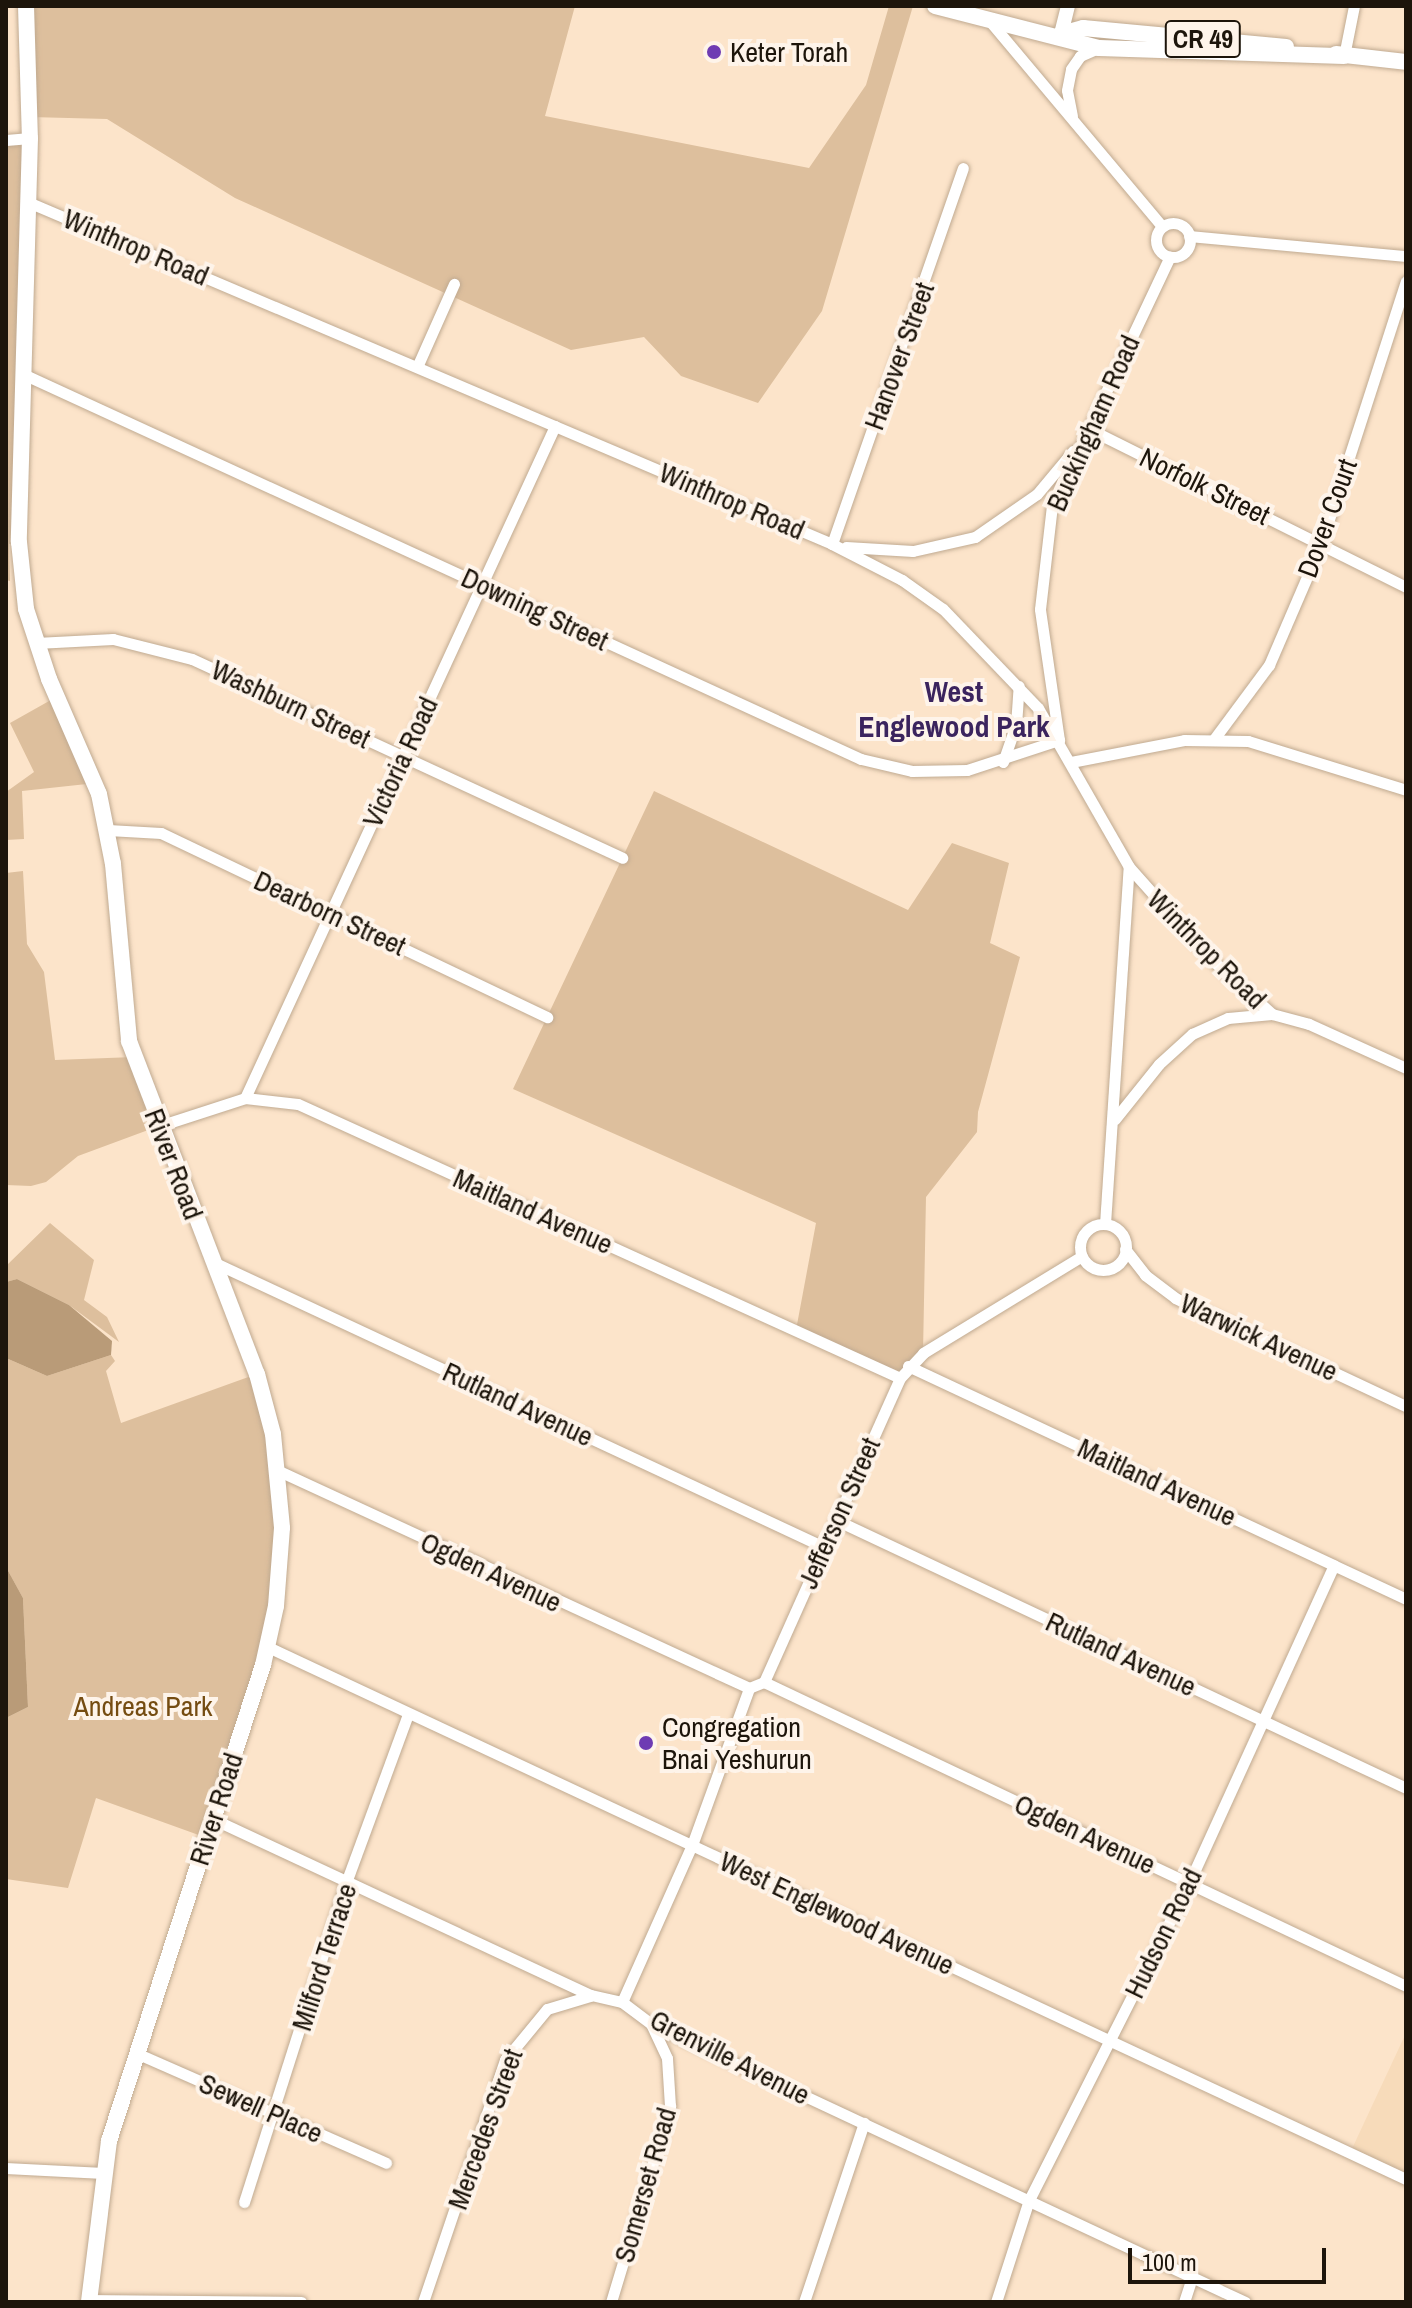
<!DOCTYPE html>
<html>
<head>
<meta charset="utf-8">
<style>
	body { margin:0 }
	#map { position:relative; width:1412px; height:2308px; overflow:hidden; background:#fce4ca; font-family:"Archivo Narrow",sans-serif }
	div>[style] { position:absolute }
	.built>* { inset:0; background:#f7dbba }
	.green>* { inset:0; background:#ddbf9d }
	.water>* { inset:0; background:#b99b78 }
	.roads { filter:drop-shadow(0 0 2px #c0aa91) drop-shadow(0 0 2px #c0aa91) }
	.minor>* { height:11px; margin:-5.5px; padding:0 5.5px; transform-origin:5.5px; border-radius:5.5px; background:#fff }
	.minor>.ring { margin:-5.5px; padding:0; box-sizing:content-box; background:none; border:11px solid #fff; border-radius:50% }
	.tertiary>* { height:14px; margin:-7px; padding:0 7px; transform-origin:7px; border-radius:7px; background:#fff }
	.secondary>* { height:16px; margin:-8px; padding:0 8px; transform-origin:8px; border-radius:8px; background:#fff }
	.primary>* { height:16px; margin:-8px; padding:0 8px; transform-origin:8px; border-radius:8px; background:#fff }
	.dots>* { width:22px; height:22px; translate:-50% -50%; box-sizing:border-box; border:4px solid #fef4ea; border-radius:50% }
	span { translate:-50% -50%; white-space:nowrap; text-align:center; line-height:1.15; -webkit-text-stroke:8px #fef4ea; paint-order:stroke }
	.shield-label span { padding:2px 6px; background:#fef4ea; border:2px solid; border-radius:6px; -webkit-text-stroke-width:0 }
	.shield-label { font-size:26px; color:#1d150b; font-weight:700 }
	.poi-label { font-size:28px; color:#1d150b }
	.left { translate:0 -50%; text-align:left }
	.street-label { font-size:28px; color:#1d150b }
	.park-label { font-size:28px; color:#754c11 }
	.neighbourhood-label { font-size:30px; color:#3b245e; font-weight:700 }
	.frame { position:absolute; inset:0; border:8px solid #1d150b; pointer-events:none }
	.scale { position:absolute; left:1128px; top:2248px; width:198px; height:36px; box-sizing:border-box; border:4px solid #1d150b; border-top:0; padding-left:10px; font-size:24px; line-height:28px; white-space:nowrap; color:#1d150b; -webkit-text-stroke:6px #fef4ea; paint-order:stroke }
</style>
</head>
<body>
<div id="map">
	<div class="built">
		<i style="clip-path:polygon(1406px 2033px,1406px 2179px,1350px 2153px)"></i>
	</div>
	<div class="green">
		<i style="clip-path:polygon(26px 6px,575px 6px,545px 116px,809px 168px,866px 85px,889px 6px,913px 6px,822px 311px,758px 403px,681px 376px,644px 337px,571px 350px,235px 198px,107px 119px,30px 117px)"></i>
		<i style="clip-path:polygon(30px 138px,19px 542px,9px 544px,10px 581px,6px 580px,6px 140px)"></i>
		<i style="clip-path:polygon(58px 696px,96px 783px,22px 791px,24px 839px,6px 840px,6px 792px,34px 772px,10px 723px)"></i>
		<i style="clip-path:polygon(654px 791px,908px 910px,952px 843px,1009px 863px,990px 943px,1020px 957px,978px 1112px,977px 1132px,926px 1197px,923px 1353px,900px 1378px,796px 1330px,816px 1223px,513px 1089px)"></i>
		<i style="clip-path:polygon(23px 871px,27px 944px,44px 972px,55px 1060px,134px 1057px,159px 1126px,78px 1156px,46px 1182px,31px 1186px,6px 1185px,6px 873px)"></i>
		<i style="clip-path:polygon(50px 1223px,94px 1260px,84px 1300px,107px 1317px,119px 1342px,69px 1305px,17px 1279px,6px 1282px,6px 1266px)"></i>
		<i style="clip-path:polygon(111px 1355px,115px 1361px,106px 1371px,121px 1423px,257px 1374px,273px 1434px,276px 1606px,207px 1838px,96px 1798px,68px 1888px,6px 1879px,6px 1718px,28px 1707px,23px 1598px,6px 1567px,6px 1358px,47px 1376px)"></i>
	</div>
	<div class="water">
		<i style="clip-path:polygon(17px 1279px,69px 1305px,112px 1341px,111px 1355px,47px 1376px,6px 1358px,6px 1282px)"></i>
		<i style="clip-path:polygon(6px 1567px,23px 1598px,28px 1707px,6px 1718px)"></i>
	</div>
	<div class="roads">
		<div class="minor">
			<i style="left:988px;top:19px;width:270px;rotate:50deg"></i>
			<i style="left:1344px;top:56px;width:51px;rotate:-78.7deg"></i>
			<i style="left:1072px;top:116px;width:26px;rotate:-101deg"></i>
			<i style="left:1067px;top:90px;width:21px;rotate:-79deg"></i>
			<i style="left:1071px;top:69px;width:16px;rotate:-55deg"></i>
			<i style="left:1080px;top:56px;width:20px;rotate:-24deg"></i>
			<i style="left:6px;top:140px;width:24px;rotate:-5deg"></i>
			<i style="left:28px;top:202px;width:874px;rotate:23.04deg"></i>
			<i style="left:832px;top:544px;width:79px;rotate:27.2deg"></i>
			<i style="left:902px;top:580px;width:50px;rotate:35.3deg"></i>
			<i style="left:943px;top:609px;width:137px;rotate:46.2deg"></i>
			<i style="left:1038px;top:708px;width:183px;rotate:60.2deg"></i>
			<i style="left:1129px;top:867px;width:125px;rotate:48.3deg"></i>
			<i style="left:1212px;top:960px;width:81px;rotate:42deg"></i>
			<i style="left:1272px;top:1014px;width:38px;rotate:15deg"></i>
			<i style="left:1309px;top:1024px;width:107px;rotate:24.4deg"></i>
			<i class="ring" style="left:1156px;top:223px;width:23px;height:23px"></i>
			<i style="left:1189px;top:236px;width:218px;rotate:5.3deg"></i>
			<i style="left:417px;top:367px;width:91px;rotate:-66deg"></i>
			<i style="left:23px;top:374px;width:922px;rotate:24.68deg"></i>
			<i style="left:861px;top:759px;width:52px;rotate:13.2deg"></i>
			<i style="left:912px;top:771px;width:55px;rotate:-1deg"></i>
			<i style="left:967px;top:770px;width:97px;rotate:-18.1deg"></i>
			<i style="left:1059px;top:740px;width:132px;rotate:-98.3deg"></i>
			<i style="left:1040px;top:609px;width:104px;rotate:-83.4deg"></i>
			<i style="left:1052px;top:506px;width:276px;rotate:-64.7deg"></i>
			<i style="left:1084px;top:434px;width:7px;rotate:-45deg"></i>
			<i style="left:1089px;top:429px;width:354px;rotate:26.5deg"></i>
			<i style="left:832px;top:544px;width:398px;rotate:-70.8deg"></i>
			<i style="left:846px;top:547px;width:67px;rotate:3.4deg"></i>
			<i style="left:913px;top:551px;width:64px;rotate:-12.7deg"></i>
			<i style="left:975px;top:537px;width:75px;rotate:-34.7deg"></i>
			<i style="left:1037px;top:494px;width:56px;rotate:-50.1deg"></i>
			<i style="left:36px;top:643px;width:77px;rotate:-3deg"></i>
			<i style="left:113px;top:639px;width:81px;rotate:14.2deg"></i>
			<i style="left:192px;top:659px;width:474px;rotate:24.8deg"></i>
			<i style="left:1214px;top:739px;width:92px;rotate:-53.4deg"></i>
			<i style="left:1269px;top:665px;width:132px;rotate:-66.7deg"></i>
			<i style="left:1321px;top:544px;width:276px;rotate:-72.1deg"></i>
			<i style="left:1003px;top:762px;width:39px;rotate:-71deg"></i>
			<i style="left:1016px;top:725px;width:39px;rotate:-86deg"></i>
			<i style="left:1071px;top:762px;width:115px;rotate:-11deg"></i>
			<i style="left:1184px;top:740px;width:64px;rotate:0.9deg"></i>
			<i style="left:1248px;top:741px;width:165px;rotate:17.2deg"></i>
			<i style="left:108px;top:830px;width:53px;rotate:3.2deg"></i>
			<i style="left:161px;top:833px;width:428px;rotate:25.5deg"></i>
			<i style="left:245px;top:1098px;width:740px;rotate:-65.24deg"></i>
			<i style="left:1115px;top:1119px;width:70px;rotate:-51.3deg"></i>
			<i style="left:1159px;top:1064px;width:45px;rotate:-42.3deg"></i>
			<i style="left:1192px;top:1034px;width:39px;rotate:-24deg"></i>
			<i style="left:1228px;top:1018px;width:44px;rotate:-5.2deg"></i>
			<i style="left:159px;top:1126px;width:90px;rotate:-18deg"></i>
			<i style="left:245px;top:1098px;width:53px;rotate:6.5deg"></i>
			<i style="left:298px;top:1104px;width:661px;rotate:24.47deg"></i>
			<i style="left:1105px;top:1224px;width:358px;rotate:-86.2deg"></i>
			<i class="ring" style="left:1080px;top:1224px;width:35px;height:35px"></i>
			<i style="left:1125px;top:1249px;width:33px;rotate:52deg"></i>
			<i style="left:1145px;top:1275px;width:38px;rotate:37deg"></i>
			<i style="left:1175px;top:1298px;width:255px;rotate:25.1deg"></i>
			<i style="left:213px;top:1262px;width:674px;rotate:25.01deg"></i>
			<i style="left:908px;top:1366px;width:550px;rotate:25.07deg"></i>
			<i style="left:279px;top:1471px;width:518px;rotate:24.78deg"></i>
			<i style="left:836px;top:1520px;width:630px;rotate:25.18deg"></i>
			<i style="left:268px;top:1647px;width:1256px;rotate:25.06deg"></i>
			<i style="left:764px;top:1682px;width:710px;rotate:25.34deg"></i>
			<i style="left:213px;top:1819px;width:417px;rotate:25deg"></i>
			<i style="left:591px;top:1995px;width:32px;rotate:13deg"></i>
			<i style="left:622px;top:2002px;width:36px;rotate:37deg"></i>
			<i style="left:651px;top:2024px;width:656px;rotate:25.08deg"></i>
			<i style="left:622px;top:2002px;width:172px;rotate:-66deg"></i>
			<i style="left:692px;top:1845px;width:167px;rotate:-70deg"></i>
			<i style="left:749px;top:1688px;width:16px;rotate:-22deg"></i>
			<i style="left:764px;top:1682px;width:333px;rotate:-65.9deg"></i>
			<i style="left:900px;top:1378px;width:34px;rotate:-47deg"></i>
			<i style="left:923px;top:1353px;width:186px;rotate:-31.4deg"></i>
			<i style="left:136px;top:2053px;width:273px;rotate:23.7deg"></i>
			<i style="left:6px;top:2168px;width:97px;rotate:3deg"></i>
			<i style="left:244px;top:2202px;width:338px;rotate:-72.3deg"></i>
			<i style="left:347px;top:1880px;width:177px;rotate:-69.8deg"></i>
			<i style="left:89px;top:2300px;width:212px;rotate:0.5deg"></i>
			<i style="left:423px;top:2302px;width:256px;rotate:-71.3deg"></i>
			<i style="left:505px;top:2060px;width:66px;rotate:-50.5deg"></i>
			<i style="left:547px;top:2009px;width:45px;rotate:-16.8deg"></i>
			<i style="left:611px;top:2302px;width:205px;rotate:-73.2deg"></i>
			<i style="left:670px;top:2106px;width:48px;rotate:-93.6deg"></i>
			<i style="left:667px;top:2058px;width:38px;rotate:-115deg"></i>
			<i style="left:804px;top:2302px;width:189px;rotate:-71.5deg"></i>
			<i style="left:996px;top:2302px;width:107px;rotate:-72.1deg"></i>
			<i style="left:1029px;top:2200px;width:355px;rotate:-63.2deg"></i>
			<i style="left:1189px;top:1883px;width:349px;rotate:-65.5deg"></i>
			<i style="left:1184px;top:2302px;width:26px;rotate:-72deg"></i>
		</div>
		<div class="tertiary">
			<i style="left:1061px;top:34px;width:29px;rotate:-76deg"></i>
		</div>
		<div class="secondary">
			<i style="left:26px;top:6px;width:132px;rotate:88.3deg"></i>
			<i style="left:30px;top:138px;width:404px;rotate:91.6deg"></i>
			<i style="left:19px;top:542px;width:67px;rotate:84deg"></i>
			<i style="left:26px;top:609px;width:74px;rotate:71.8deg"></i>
			<i style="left:49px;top:679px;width:125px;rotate:66.5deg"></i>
			<i style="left:99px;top:794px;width:71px;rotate:78.7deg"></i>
			<i style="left:113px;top:864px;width:178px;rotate:84.8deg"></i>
			<i style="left:129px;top:1041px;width:357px;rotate:69deg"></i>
			<i style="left:257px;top:1374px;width:62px;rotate:75.1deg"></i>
			<i style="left:273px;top:1434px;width:94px;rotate:84.5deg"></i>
			<i style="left:282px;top:1528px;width:78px;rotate:94.4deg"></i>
			<i style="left:276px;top:1606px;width:60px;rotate:102.4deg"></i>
			<i style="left:263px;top:1665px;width:500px;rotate:107.93deg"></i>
			<i style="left:109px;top:2141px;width:162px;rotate:97.1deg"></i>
		</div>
		<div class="primary">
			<i style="left:935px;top:6px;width:169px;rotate:14.4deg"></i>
			<i style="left:1099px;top:48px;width:245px;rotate:1.9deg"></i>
			<i style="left:1061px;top:34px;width:23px;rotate:-15deg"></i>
			<i style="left:1083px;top:28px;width:204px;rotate:5.3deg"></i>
			<i style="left:1336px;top:54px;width:70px;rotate:6.5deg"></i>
		</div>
	</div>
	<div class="dots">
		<i style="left:714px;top:52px;background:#6e3bb3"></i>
		<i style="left:646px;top:1743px;background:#6e3bb3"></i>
	</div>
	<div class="shield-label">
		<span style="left:1203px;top:39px">CR 49</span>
	</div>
	<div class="poi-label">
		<span class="left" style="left:730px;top:52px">Keter Torah</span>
		<span class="left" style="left:662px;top:1743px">Congregation<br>Bnai Yeshurun</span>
	</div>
	<div class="street-label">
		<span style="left:136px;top:247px;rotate:23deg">Winthrop Road</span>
		<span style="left:899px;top:356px;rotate:-70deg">Hanover Street</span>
		<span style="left:1093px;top:423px;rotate:-66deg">Buckingham Road</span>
		<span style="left:1205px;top:486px;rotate:26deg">Norfolk Street</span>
		<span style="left:732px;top:501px;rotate:23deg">Winthrop Road</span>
		<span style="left:1327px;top:518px;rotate:-70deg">Dover Court</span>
		<span style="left:535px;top:609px;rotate:25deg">Downing Street</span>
		<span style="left:291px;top:704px;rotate:25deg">Washburn Street</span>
		<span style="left:400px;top:762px;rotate:-65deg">Victoria Road</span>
		<span style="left:330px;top:913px;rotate:25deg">Dearborn Street</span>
		<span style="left:1207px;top:949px;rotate:45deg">Winthrop Road</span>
		<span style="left:174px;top:1164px;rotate:69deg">River Road</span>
		<span style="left:533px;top:1211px;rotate:24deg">Maitland Avenue</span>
		<span style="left:1259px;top:1337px;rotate:25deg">Warwick Avenue</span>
		<span style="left:518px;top:1404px;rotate:25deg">Rutland Avenue</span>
		<span style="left:1157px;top:1482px;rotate:25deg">Maitland Avenue</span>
		<span style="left:839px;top:1513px;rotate:-66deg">Jefferson Street</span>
		<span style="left:491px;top:1572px;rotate:25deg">Ogden Avenue</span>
		<span style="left:1121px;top:1654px;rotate:25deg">Rutland Avenue</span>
		<span style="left:216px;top:1809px;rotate:-72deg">River Road</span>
		<span style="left:1085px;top:1834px;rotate:25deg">Ogden Avenue</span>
		<span style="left:837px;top:1913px;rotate:25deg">West Englewood Avenue</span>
		<span style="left:1163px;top:1933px;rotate:-64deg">Hudson Road</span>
		<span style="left:324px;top:1957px;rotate:-72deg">Milford Terrace</span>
		<span style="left:730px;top:2057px;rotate:27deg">Grenville Avenue</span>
		<span style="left:261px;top:2108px;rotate:24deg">Sewell Place</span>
		<span style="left:485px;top:2129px;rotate:-70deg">Mercedes Street</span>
		<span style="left:645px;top:2185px;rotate:-74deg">Somerset Road</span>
	</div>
	<div class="park-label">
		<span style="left:143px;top:1706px">Andreas Park</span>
	</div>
	<div class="neighbourhood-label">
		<span style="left:954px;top:708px">West<br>Englewood Park</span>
	</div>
	<div class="frame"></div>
	<div class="scale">100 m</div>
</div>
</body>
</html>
